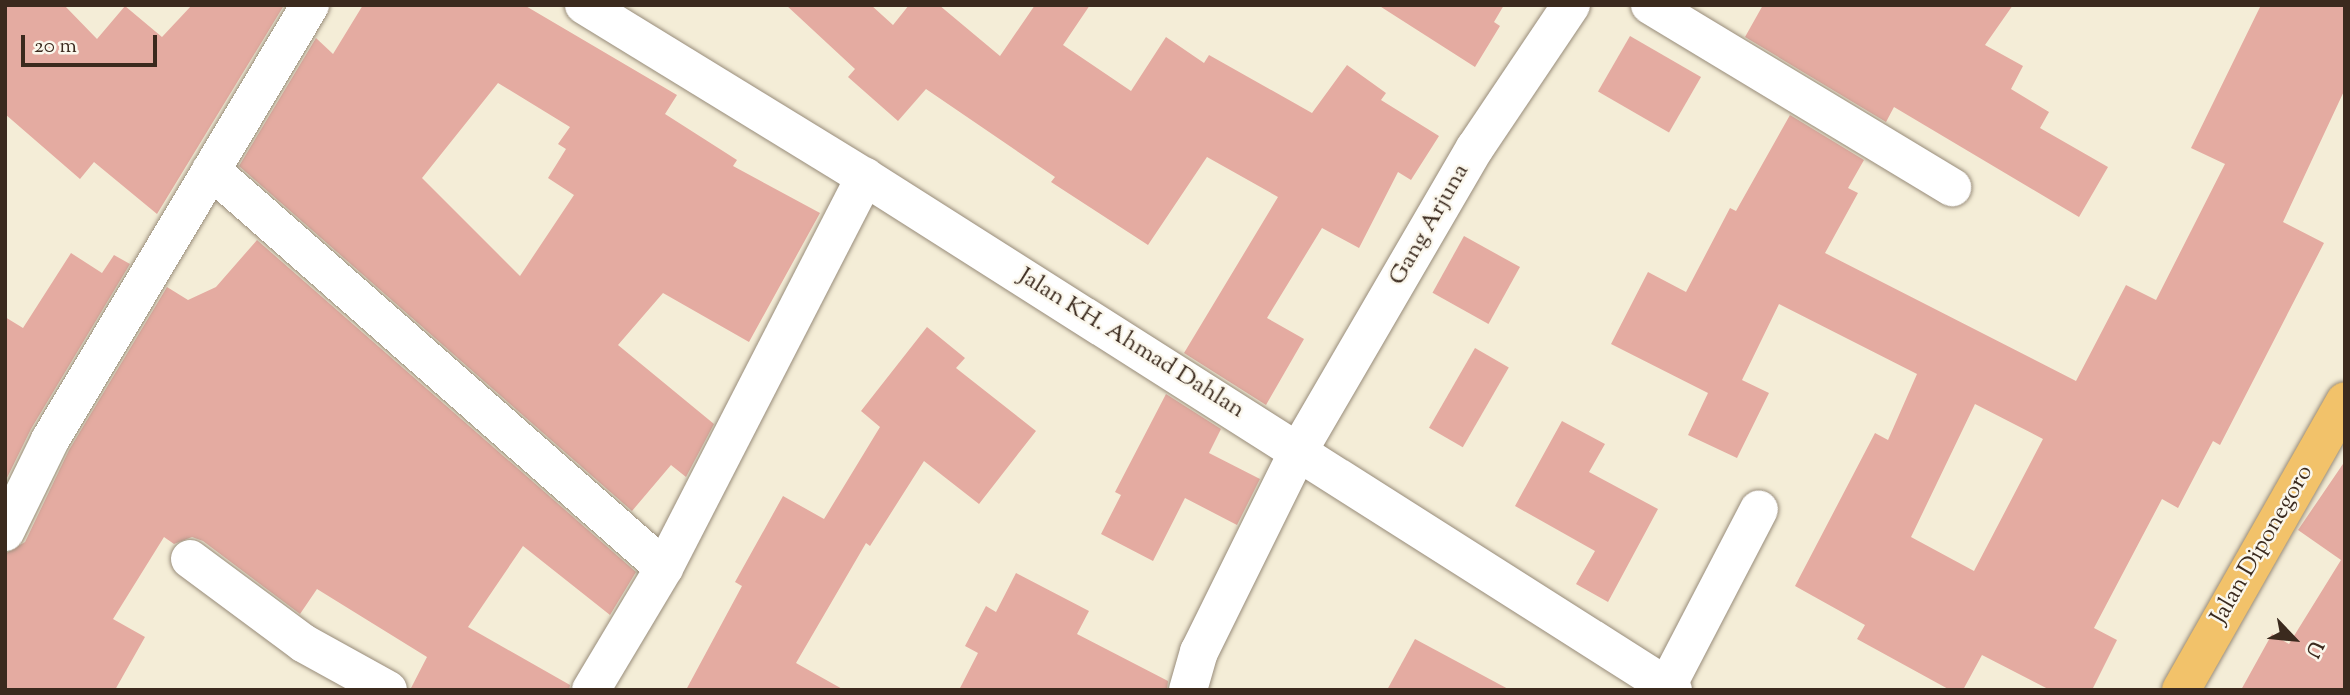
<!DOCTYPE html>
<html>
<head>
<meta charset="utf-8">
<style>
	body { margin:0 }
	#map { position:relative; width:2350px; height:695px; overflow:hidden; background:#f4edd7; font-family:"Sorts Mill Goudy",serif }
	div>[style] { position:absolute }
	.building>* { inset:0; background:#e4aba1; transform-origin:0 0 }
	.roads { filter:drop-shadow(0 0 2px #988c7a) drop-shadow(0 0 2px #988c7a) }
	.minor>* { height:38px; margin:-19px; padding:0 19px; transform-origin:19px; border-radius:19px; background:#fff }
	.major>* { height:38px; margin:-19px; padding:0 19px; transform-origin:19px; border-radius:19px; background:#f2c26a }
	span { translate:-50% -50%; white-space:nowrap; text-align:center; line-height:1.15; -webkit-text-stroke:5px #fbf7ec; paint-order:stroke }
	.street-label { font-size:24px; color:#3b2a1e }
	.frame { position:absolute; inset:0; border:7px solid #3b2a1e; pointer-events:none }
	.north { position:absolute; left:2259px; top:604px; width:70px; height:70px; -webkit-text-stroke:5px #fbf7ec; paint-order:stroke; rotate:116deg; font-size:19px; font-weight:700; line-height:28px; text-align:center; color:#3b2a1e }
	.north::after { content:''; display:block; margin:auto; width:24px; height:32px; background:#3b2a1e; clip-path:polygon(50% 0,100% 100%,50% 72%,0 100%) }
	.scale { position:absolute; left:21px; top:35px; width:136px; height:32px; box-sizing:border-box; border:4px solid #3b2a1e; border-top:0; padding-left:9px; font-size:21px; line-height:24px; white-space:nowrap; color:#3b2a1e; -webkit-text-stroke:5px #fbf7ec; paint-order:stroke }
</style>
</head>
<body>
<div id="map">
	<div class="building">
		<i style="clip-path:polygon(5px 5px,64px 5px,97px 39px,125px 6px,162px 37px,192px 5px,283px 7px,157px 214px,94px 162px,80px 179px,5px 114px)"></i>
		<i style="clip-path:polygon(evenodd,363px 5px,524px 5px,677px 95px,665px 114px,737px 160px,733px 166px,820px 213px,749px 342px,663px 293px,618px 345px,714px 424px,686px 477px,671px 465px,632px 511px,239px 166px,316px 38px,333px 54px,363px 5px,498px 83px,570px 127px,558px 144px,566px 149px,548px 178px,574px 195px,520px 276px,422px 178px,498px 83px)"></i>
		<i style="clip-path:polygon(786px 5px,871px 5px,893px 25px,909px 5px,939px 5px,1000px 56px,1035px 5px,1090px 5px,1063px 45px,1131px 91px,1166px 37px,1204px 63px,1209px 55px,1312px 113px,1347px 65px,1386px 93px,1381px 100px,1439px 136px,1411px 180px,1398px 172px,1359px 248px,1322px 228px,1267px 318px,1304px 339px,1266px 405px,1184px 353px,1278px 197px,1207px 157px,1148px 245px,1051px 182px,1055px 177px,926px 89px,898px 121px,848px 77px,855px 69px)"></i>
		<i style="clip-path:polygon(1378px 5px,1504px 5px,1494px 22px,1500px 26px,1475px 67px)"></i>
		<i style="clip-path:polygon(1763px 5px,2013px 5px,1985px 45px,2023px 66px,2011px 89px,2049px 112px,2040px 128px,2108px 167px,2079px 217px,1894px 107px,1886px 122px,1745px 37px)"></i>
		<i style="clip-path:polygon(evenodd,2261px 5px,2345px 5px,2345px 89px,2283px 222px,2324px 243px,2220px 445px,2213px 441px,2178px 508px,2162px 499px,2094px 628px,2117px 640px,2092px 690px,2050px 690px,1982px 655px,1963px 690px,1950px 690px,1857px 639px,1865px 625px,1795px 586px,1875px 433px,1888px 440px,1917px 374px,1779px 304px,1742px 380px,1769px 393px,1737px 458px,1688px 435px,1708px 393px,1611px 344px,1648px 272px,1686px 292px,1730px 208px,1736px 211px,1790px 115px,1864px 160px,1848px 188px,1858px 193px,1825px 253px,2076px 381px,2126px 285px,2156px 300px,2225px 164px,2191px 148px,2261px 5px,1975px 404px,2043px 439px,1974px 571px,1911px 537px,1975px 404px)"></i>
		<i style="left:1630px;top:36px;width:82px;height:64px;rotate:30deg"></i>
		<i style="left:1464px;top:236px;width:64px;height:65px;rotate:29deg"></i>
		<i style="clip-path:polygon(257px 240px,636px 572px,610px 615px,523px 546px,468px 627px,570px 685px,569px 690px,410px 690px,427px 657px,317px 589px,300px 614px,203px 541px,192px 537px,174px 544px,164px 537px,113px 619px,145px 637px,115px 690px,5px 690px,5px 554px,25px 542px,69px 450px,167px 287px,188px 300px,216px 287px)"></i>
		<i style="clip-path:polygon(71px 253px,102px 273px,114px 255px,130px 264px,31px 429px,5px 482px,5px 317px,23px 328px)"></i>
		<i style="clip-path:polygon(927px 327px,965px 358px,956px 368px,1036px 431px,979px 504px,924px 461px,870px 546px,866px 543px,796px 663px,844px 690px,686px 690px,742px 586px,735px 582px,783px 496px,824px 519px,880px 427px,861px 411px)"></i>
		<i style="left:1475px;top:348px;width:39px;height:92px;rotate:30deg"></i>
		<i style="clip-path:polygon(1166px 394px,1221px 429px,1209px 453px,1260px 479px,1237px 525px,1185px 498px,1153px 561px,1101px 534px,1121px 495px,1115px 492px)"></i>
		<i style="clip-path:polygon(1562px 421px,1605px 444px,1589px 472px,1658px 509px,1608px 602px,1576px 584px,1595px 551px,1515px 506px)"></i>
		<i style="clip-path:polygon(2345px 461px,2345px 690px,2241px 690px,2272px 634px,2289px 644px,2341px 560px,2298px 530px)"></i>
		<i style="clip-path:polygon(1016px 573px,1089px 611px,1077px 634px,1168px 681px,1167px 690px,959px 690px,978px 653px,965px 646px,986px 606px,996px 612px)"></i>
		<i style="clip-path:polygon(1415px 639px,1510px 690px,1387px 690px)"></i>
	</div>
	<div class="roads">
		<div class="minor">
			<i style="left:584px;top:5px;width:329px;rotate:31.5deg"></i>
			<i style="left:865px;top:177px;width:957px;rotate:32.41deg"></i>
			<i style="left:1650px;top:5px;width:353px;rotate:31.1deg"></i>
			<i style="left:211px;top:170px;width:603px;rotate:41.3deg"></i>
			<i style="left:5px;top:532px;width:102px;rotate:-63.9deg"></i>
			<i style="left:50px;top:440px;width:507px;rotate:-59.13deg"></i>
			<i style="left:190px;top:559px;width:141px;rotate:36.6deg"></i>
			<i style="left:303px;top:643px;width:97px;rotate:28.9deg"></i>
			<i style="left:1667px;top:686px;width:199px;rotate:-62.5deg"></i>
			<i style="left:591px;top:690px;width:142px;rotate:-59.1deg"></i>
			<i style="left:664px;top:568px;width:440px;rotate:-62.8deg"></i>
			<i style="left:1188px;top:690px;width:40px;rotate:-74deg"></i>
			<i style="left:1199px;top:652px;width:225px;rotate:-63.7deg"></i>
			<i style="left:1299px;top:450px;width:350px;rotate:-59.8deg"></i>
			<i style="left:1475px;top:148px;width:172px;rotate:-56.1deg"></i>
		</div>
		<div class="major">
			<i style="left:2181px;top:690px;width:332px;rotate:-60.4deg"></i>
		</div>
	</div>
	<div class="street-label">
		<span style="left:1430px;top:225px;rotate:-60deg">Gang Arjuna</span>
		<span style="left:1131px;top:344px;rotate:32deg">Jalan KH. Ahmad Dahlan</span>
		<span style="left:2263px;top:545px;rotate:-60deg">Jalan Diponegoro</span>
	</div>
	<div class="frame"></div>
	<div class="north">U</div>
	<div class="scale">20 m</div>
</div>
</body>
</html>
